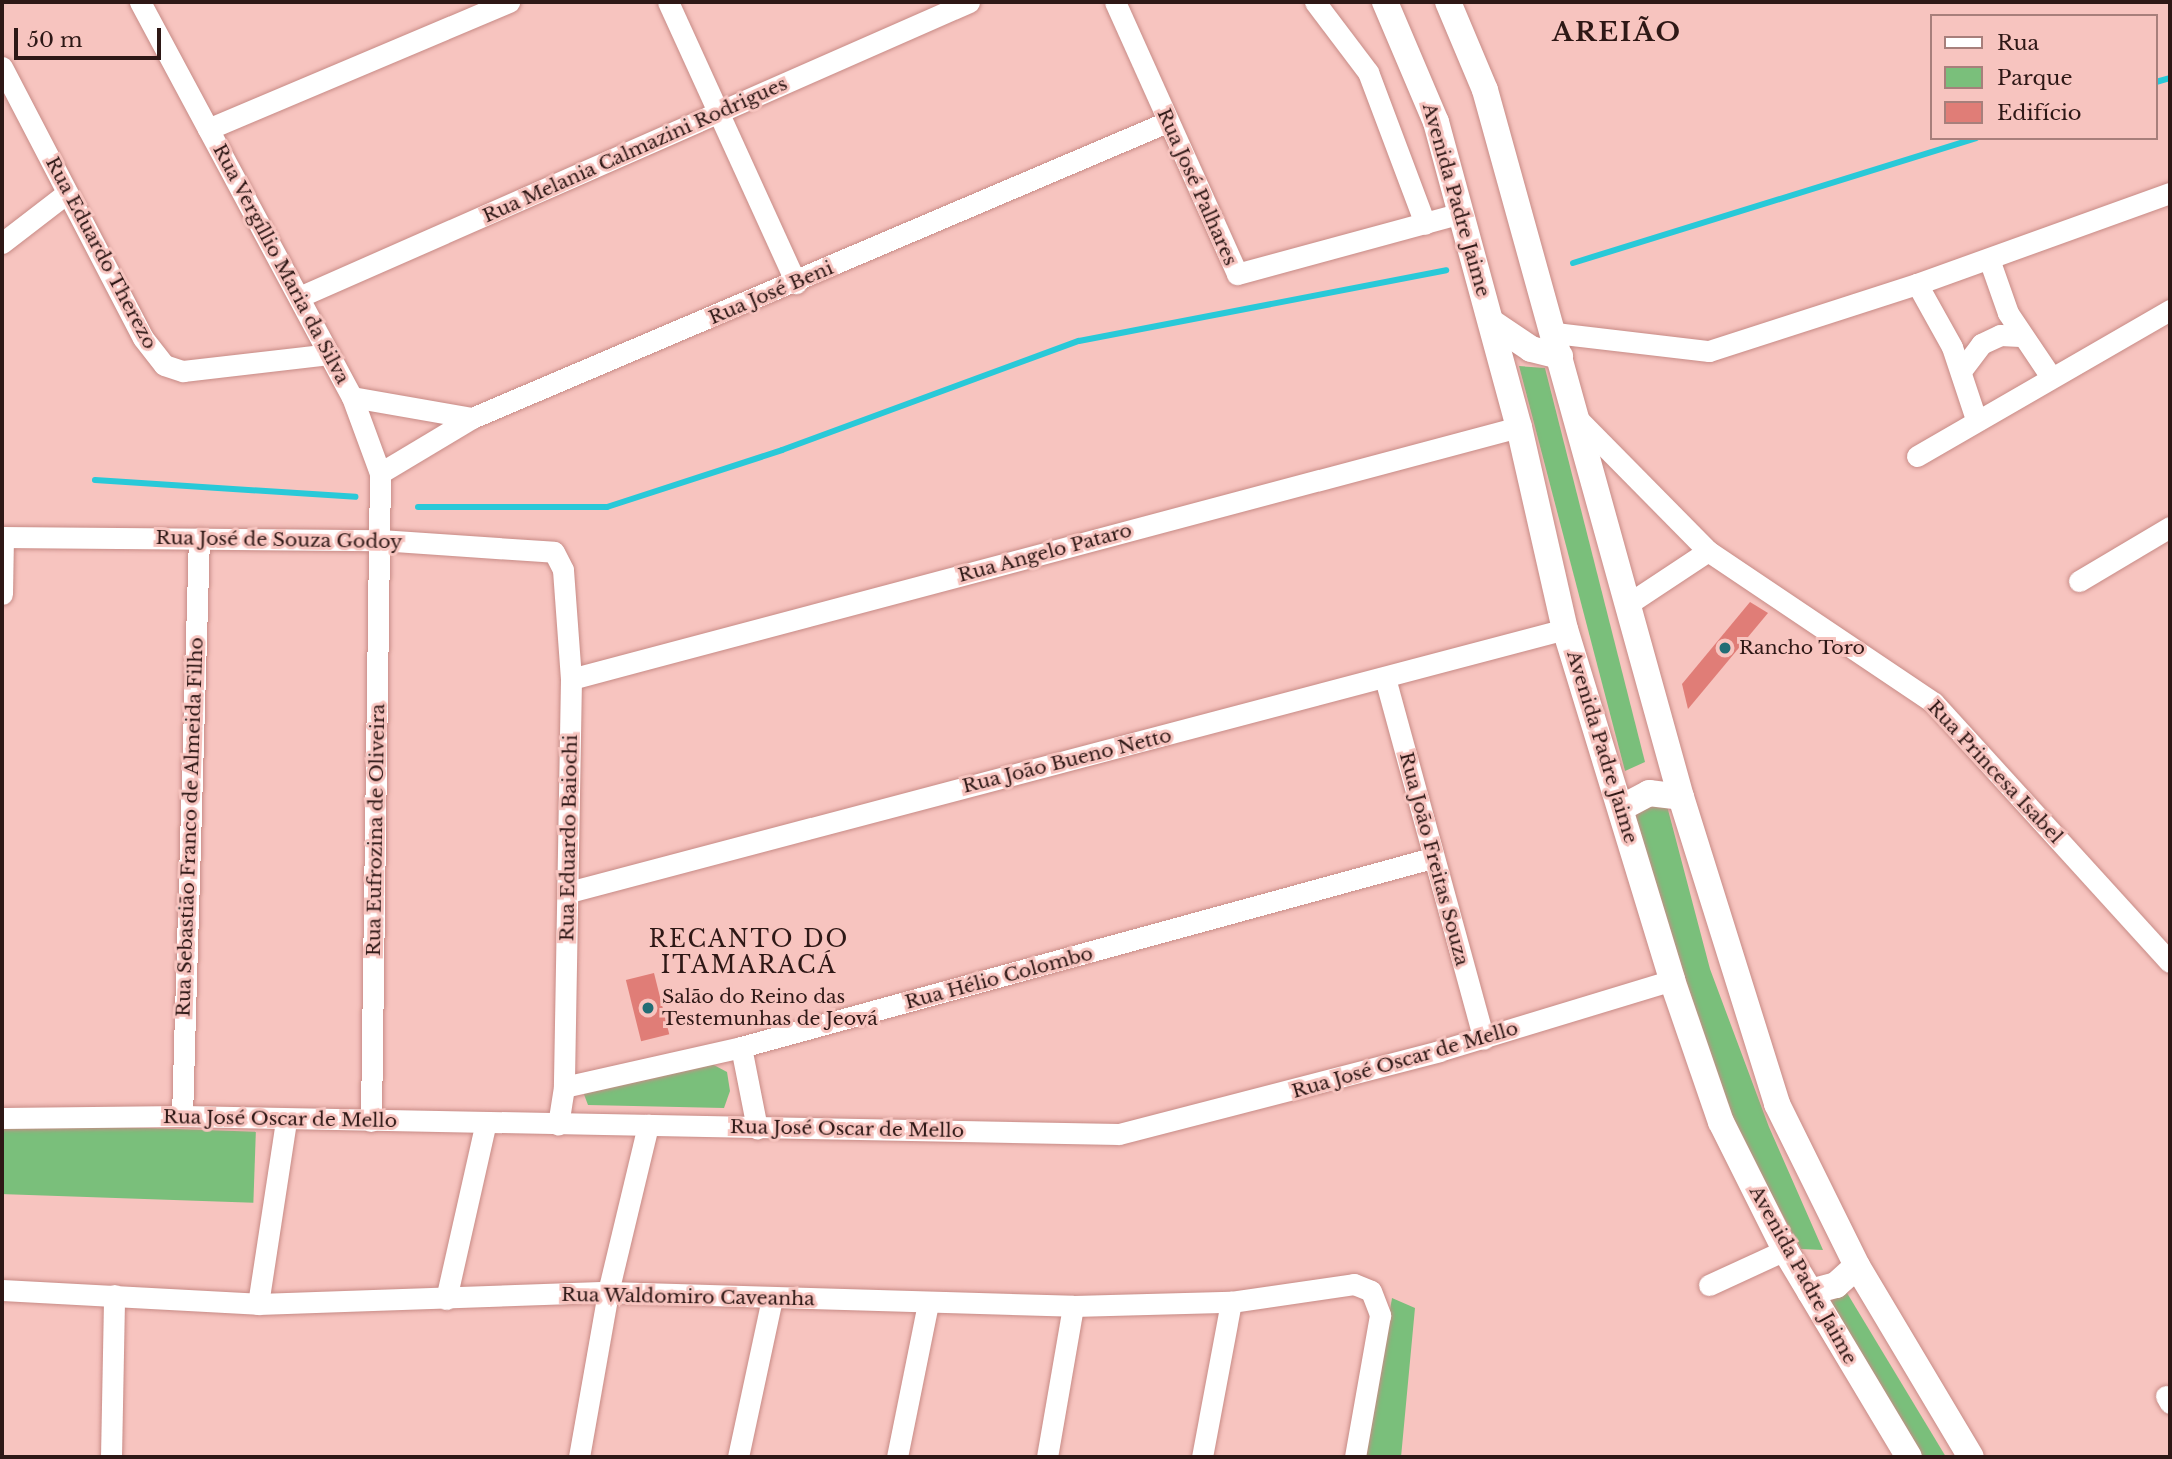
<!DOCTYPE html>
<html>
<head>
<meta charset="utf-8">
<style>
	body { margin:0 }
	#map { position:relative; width:2172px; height:1459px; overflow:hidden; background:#f7c4bf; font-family:"Libre Baskerville",serif }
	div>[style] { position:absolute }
	.green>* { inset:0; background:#7abf7b; transform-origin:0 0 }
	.stream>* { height:6px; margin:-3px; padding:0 3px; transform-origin:3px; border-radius:3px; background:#29c9d8 }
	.building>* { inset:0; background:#e07d77; transform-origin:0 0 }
	.roads { filter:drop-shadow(0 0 2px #c78b86) drop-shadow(0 0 2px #c78b86) }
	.minor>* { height:21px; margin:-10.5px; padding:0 10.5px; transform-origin:10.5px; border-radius:10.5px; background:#fff }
	.major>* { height:26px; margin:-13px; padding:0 13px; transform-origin:13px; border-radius:13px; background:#fff }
	.dots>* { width:19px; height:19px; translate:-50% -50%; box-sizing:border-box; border:4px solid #f7c4bf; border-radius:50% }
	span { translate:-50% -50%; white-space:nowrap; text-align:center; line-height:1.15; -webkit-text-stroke:6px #f7c4bf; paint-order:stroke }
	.street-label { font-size:19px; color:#2e1816 }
	.poi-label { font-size:19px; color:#2e1816 }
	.left { translate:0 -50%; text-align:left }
	.quarter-label { font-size:23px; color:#2e1816; letter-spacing:2px }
	.district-label { font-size:26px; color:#2e1816; font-weight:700; letter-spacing:2px }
	.frame { position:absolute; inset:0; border:4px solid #2e1816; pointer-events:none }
	.legend { position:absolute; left:1930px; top:14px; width:228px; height:126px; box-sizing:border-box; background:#f7c4bf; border:2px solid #a77f7b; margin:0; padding:9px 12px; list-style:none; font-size:21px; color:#2e1816 }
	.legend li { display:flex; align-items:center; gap:14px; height:35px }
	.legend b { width:35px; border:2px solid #a77f7b }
	.scale { position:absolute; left:14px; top:28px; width:147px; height:32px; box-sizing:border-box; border:4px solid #2e1816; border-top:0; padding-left:9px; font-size:21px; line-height:24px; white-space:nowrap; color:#2e1816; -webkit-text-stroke:5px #f7c4bf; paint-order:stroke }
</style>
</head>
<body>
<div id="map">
	<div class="green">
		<i style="clip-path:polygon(1519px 366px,1545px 368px,1645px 762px,1625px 771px)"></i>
		<i style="clip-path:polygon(1666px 802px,1710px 969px,1769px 1127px,1823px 1250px,1801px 1249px,1732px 1121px,1631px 812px)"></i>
		<i style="clip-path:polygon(712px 1064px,727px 1072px,730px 1091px,724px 1108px,588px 1105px,582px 1089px)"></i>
		<i style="left:2px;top:1123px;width:254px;height:71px;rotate:2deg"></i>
		<i style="clip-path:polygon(1844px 1288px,1946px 1457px,1923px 1457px,1825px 1302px)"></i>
		<i style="clip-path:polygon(1392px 1298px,1415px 1308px,1401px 1457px,1365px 1457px)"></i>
	</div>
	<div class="stream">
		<i style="left:2156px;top:82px;width:15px;rotate:-16deg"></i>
		<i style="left:1573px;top:263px;width:422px;rotate:-17.2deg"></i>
		<i style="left:95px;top:480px;width:261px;rotate:3.7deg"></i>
		<i style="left:418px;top:507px;width:189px"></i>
		<i style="left:607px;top:507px;width:184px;rotate:-18deg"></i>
		<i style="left:782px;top:450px;width:316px;rotate:-20.2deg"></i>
		<i style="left:1079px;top:341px;width:374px;rotate:-10.9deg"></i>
	</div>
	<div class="building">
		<i style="clip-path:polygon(1750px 602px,1768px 613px,1688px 709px,1682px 684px)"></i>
		<i style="left:654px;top:973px;width:63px;height:29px;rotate:76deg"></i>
	</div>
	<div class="roads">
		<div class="minor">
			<i style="left:140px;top:2px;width:448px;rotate:61.8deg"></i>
			<i style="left:352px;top:397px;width:81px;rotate:69.8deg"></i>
			<i style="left:380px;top:473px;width:648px;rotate:90.8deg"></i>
			<i style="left:668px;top:2px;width:309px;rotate:65.5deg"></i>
			<i style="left:1115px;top:2px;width:298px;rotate:65.8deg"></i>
			<i style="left:1237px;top:274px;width:233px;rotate:-15.2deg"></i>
			<i style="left:1315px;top:2px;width:88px;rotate:52.9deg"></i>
			<i style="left:1368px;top:72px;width:162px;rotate:69.4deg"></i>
			<i style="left:2px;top:67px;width:305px;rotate:62.5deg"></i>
			<i style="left:143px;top:338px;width:34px;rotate:52deg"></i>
			<i style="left:164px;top:365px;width:20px;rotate:18deg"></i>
			<i style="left:183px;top:371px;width:147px;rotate:-6.6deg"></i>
			<i style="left:208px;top:129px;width:327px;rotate:-22.9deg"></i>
			<i style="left:2px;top:243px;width:82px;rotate:-37.6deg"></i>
			<i style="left:1989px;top:259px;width:57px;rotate:70.6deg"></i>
			<i style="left:2008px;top:313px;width:77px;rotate:56.1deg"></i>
			<i style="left:1917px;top:284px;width:72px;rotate:60.9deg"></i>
			<i style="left:1952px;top:347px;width:76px;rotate:71.6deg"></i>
			<i style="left:299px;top:297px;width:732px;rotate:-23.76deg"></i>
			<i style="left:1555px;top:333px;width:155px;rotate:6.7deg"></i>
			<i style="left:1709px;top:351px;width:219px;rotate:-17.9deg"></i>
			<i style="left:1917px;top:284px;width:269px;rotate:-19.8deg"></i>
			<i style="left:1961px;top:371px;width:34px;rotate:-53deg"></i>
			<i style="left:1981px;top:344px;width:21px;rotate:-25deg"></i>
			<i style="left:2000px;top:335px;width:20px;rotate:3deg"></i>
			<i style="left:352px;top:397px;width:122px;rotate:9.9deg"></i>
			<i style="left:1575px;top:416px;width:190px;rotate:45.4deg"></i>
			<i style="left:1708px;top:551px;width:272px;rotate:33.9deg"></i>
			<i style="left:1934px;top:703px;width:350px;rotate:47.7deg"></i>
			<i style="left:1917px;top:456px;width:292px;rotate:-30deg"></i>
			<i style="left:380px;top:473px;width:107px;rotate:-30.9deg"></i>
			<i style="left:472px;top:418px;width:755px;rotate:-23.07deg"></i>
			<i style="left:2px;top:537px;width:378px;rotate:0.5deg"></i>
			<i style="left:380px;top:540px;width:174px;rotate:3.9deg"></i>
			<i style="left:554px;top:552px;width:20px;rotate:63deg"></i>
			<i style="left:563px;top:570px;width:109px;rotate:85.8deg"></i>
			<i style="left:571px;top:679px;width:408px;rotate:91deg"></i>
			<i style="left:564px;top:1087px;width:38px;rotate:99deg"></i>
			<i style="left:2079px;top:581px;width:106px;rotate:-30.7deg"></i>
			<i style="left:2px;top:594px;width:57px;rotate:-89deg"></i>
			<i style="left:1628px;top:604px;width:96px;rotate:-33.5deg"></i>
			<i style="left:1385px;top:678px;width:374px;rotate:74.7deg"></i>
			<i style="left:571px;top:679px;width:981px;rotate:-14.89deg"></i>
			<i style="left:569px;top:892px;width:1030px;rotate:-14.79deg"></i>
			<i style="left:741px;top:1047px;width:83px;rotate:78.8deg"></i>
			<i style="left:564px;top:1087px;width:181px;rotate:-12.7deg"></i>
			<i style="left:741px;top:1047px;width:716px;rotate:-15.3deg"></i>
			<i style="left:182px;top:1116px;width:578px;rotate:-88.32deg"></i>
			<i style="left:2px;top:1118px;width:180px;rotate:-0.6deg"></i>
			<i style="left:182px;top:1116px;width:937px;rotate:1.1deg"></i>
			<i style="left:1119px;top:1134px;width:331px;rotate:-14.5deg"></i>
			<i style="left:1439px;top:1051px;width:244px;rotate:-16.9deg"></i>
			<i style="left:1709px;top:1285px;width:84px;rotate:-24.7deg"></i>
			<i style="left:2px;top:1290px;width:256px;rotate:3.1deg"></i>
			<i style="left:258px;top:1304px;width:350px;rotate:-2deg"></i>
			<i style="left:608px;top:1292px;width:465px;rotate:1.7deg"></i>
			<i style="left:1073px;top:1306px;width:158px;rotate:-1.5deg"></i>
			<i style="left:1231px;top:1302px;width:124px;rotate:-8.3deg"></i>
			<i style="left:1354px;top:1284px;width:18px;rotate:22deg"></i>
			<i style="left:1371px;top:1291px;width:26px;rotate:69deg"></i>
			<i style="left:1380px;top:1315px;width:144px;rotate:100deg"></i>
			<i style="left:446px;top:1299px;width:181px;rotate:-77.3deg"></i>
			<i style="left:258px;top:1304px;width:186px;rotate:-81.3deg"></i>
			<i style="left:2166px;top:1396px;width:8px;rotate:60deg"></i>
			<i style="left:111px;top:1457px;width:162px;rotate:-88.9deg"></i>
			<i style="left:579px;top:1457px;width:168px;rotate:-80deg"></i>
			<i style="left:608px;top:1292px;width:172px;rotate:-76.5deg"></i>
			<i style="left:738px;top:1457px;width:162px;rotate:-77.9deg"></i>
			<i style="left:897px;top:1457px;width:157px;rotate:-78.6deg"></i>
			<i style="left:1047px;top:1457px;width:153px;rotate:-80.2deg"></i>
			<i style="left:1202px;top:1457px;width:158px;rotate:-79.4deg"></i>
		</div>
		<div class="major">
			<i style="left:1385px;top:2px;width:130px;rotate:67deg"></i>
			<i style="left:1436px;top:122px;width:316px;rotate:74.8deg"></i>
			<i style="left:1519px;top:427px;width:207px;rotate:77.2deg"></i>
			<i style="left:1565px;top:629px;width:367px;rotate:73deg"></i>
			<i style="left:1672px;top:980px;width:150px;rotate:71deg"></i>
			<i style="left:1721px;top:1122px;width:143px;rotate:63.4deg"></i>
			<i style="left:1785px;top:1250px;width:241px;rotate:59.1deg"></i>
			<i style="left:1448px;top:2px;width:95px;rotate:67.2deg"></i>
			<i style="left:1485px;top:90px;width:734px;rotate:74.51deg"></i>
			<i style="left:1681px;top:797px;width:322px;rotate:72.6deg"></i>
			<i style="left:1777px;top:1104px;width:181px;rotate:63.7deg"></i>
			<i style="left:1857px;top:1266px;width:222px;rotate:59.2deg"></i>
			<i style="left:1491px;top:322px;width:48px;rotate:34deg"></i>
			<i style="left:1531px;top:349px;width:30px;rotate:14deg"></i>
			<i style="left:1621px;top:808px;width:32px;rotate:-28deg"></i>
			<i style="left:1649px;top:793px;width:32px;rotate:7deg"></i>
			<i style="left:1810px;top:1292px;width:27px;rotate:-15deg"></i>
			<i style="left:1836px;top:1285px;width:28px;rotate:-42deg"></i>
		</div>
	</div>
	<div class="dots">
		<i style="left:1725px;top:648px;background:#226d75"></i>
		<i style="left:648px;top:1008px;background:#226d75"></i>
	</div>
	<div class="street-label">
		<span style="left:635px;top:150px;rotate:-24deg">Rua Melania Calmazini Rodrigues</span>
		<span style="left:1197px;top:187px;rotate:66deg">Rua José Palhares</span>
		<span style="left:1456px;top:200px;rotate:74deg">Avenida Padre Jaime</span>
		<span style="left:101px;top:253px;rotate:62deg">Rua Eduardo Therezo</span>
		<span style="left:281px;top:264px;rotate:62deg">Rua Vergíllio Maria da Silva</span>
		<span style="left:771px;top:293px;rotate:-23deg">Rua José Beni</span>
		<span style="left:279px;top:540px;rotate:1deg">Rua José de Souza Godoy</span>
		<span style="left:1045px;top:553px;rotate:-15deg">Rua Angelo Pataro</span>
		<span style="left:1602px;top:747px;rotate:73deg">Avenida Padre Jaime</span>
		<span style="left:1067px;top:761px;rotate:-14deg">Rua João Bueno Netto</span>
		<span style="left:1995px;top:772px;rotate:47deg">Rua Princesa Isabel</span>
		<span style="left:190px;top:827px;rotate:-88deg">Rua Sebastião Franco de Almeida Filho</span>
		<span style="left:376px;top:830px;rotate:-89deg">Rua Eufrozina de Oliveira</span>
		<span style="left:569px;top:838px;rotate:-89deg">Rua Eduardo Baiochi</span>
		<span style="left:1434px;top:859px;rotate:75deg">Rua João Freitas Souza</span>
		<span style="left:999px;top:978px;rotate:-15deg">Rua Hélio Colombo</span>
		<span style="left:1405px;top:1060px;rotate:-16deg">Rua José Oscar de Mello</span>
		<span style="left:280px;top:1119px;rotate:1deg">Rua José Oscar de Mello</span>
		<span style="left:847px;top:1129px;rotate:1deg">Rua José Oscar de Mello</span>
		<span style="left:1803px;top:1275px;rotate:61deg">Avenida Padre Jaime</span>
		<span style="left:688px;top:1297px;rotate:1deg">Rua Waldomiro Caveanha</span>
	</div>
	<div class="poi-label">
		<span class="left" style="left:1739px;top:648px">Rancho Toro</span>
		<span class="left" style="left:662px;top:1008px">Salão do Reino das<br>Testemunhas de Jeová</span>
	</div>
	<div class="quarter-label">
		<span style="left:749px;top:952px">RECANTO DO<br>ITAMARACÁ</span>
	</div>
	<div class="district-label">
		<span style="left:1617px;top:33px">AREIÃO</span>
	</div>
	<div class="frame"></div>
	<ul class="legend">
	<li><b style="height:9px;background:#fff"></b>Rua</li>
	<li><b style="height:19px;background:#7abf7b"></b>Parque</li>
	<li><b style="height:19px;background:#e07d77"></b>Edifício</li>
	</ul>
	<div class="scale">50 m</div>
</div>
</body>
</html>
